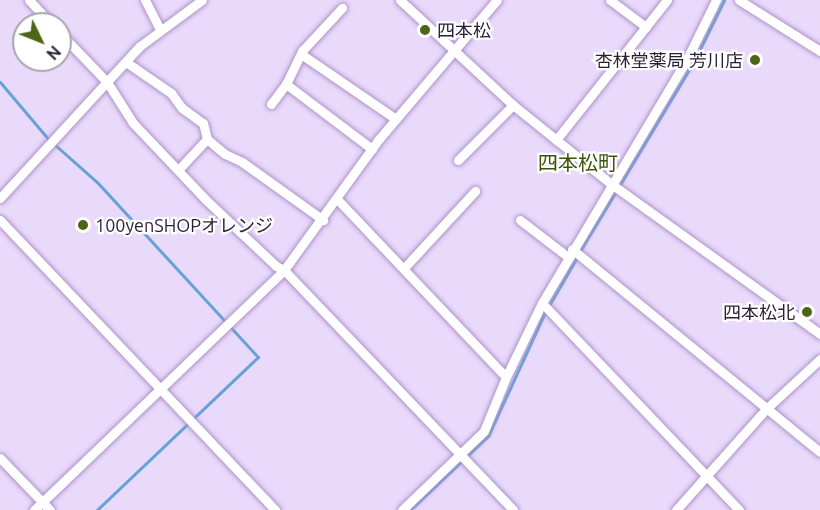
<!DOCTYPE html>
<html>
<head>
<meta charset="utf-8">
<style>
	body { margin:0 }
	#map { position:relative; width:820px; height:510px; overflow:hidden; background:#e9d9fb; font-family:Ubuntu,"Noto Sans JP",sans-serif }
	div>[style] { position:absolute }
	.stream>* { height:3px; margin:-1.5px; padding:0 1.5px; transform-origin:1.5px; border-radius:1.5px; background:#64a2d7 }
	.roads { filter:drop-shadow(0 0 2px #ad93c9) drop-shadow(0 0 2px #ad93c9) }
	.minor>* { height:9px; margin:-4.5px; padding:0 4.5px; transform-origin:4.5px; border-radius:4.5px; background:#fff }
	.dots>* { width:16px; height:16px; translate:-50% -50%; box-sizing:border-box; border:3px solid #fff; border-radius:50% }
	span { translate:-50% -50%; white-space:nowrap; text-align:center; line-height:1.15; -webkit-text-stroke:4.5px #fff; paint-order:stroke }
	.poi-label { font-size:18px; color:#291e33 }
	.left { translate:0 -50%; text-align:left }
	.right { translate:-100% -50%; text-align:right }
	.neighbourhood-label { font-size:20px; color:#3c5408 }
	.north { position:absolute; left:12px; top:12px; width:60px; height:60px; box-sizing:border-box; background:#fff; border:2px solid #a9a5ad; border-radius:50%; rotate:133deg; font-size:16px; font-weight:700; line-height:24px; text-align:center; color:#291e33 }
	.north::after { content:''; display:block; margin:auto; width:21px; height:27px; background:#4c6516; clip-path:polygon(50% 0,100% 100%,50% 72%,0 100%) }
</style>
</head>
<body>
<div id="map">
	<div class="stream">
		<i style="left:0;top:82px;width:76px;rotate:49.8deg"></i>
		<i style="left:54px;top:144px;width:57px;rotate:41.5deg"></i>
		<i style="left:97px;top:182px;width:238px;rotate:47.4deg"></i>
		<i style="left:258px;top:357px;width:222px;rotate:136.5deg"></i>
		<i style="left:580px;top:251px;width:222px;rotate:-59deg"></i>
		<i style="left:694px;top:61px;width:68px;rotate:-63.8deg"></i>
		<i style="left:410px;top:510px;width:108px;rotate:-43.5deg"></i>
		<i style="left:488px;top:436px;width:134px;rotate:-65.3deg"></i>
		<i style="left:544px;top:314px;width:66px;rotate:-59.9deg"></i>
	</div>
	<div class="roads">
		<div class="minor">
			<i style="left:29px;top:0;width:33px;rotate:47deg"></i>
			<i style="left:145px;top:0;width:34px;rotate:63deg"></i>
			<i style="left:400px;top:0;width:154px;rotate:42.9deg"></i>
			<i style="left:513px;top:105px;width:124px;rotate:38.8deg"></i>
			<i style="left:610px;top:183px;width:259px;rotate:35.7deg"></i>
			<i style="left:610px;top:0;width:45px;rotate:36.9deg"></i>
			<i style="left:739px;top:0;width:96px;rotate:32.2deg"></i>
			<i style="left:60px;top:33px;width:68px;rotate:46.2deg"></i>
			<i style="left:107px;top:82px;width:49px;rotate:57.6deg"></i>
			<i style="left:133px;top:123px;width:105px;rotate:46.5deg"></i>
			<i style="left:205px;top:199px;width:98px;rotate:43.3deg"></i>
			<i style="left:276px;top:266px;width:9px;rotate:27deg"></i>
			<i style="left:284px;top:270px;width:332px;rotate:46.3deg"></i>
			<i style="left:301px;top:54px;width:115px;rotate:34.4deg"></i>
			<i style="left:126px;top:62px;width:55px;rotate:34.6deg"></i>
			<i style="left:171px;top:93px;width:19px;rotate:54deg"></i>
			<i style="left:182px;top:108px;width:26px;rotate:36deg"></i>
			<i style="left:203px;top:123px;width:16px;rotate:76deg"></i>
			<i style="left:207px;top:139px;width:23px;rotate:40deg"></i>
			<i style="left:225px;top:154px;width:19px;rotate:25deg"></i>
			<i style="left:242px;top:162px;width:100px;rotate:35.6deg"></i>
			<i style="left:286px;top:84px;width:108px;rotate:37.1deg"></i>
			<i style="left:271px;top:104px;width:25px;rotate:-53deg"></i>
			<i style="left:286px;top:84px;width:37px;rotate:-64deg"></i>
			<i style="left:302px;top:51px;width:59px;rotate:-47.1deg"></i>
			<i style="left:556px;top:140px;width:179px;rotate:-51.6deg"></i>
			<i style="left:458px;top:160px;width:78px;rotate:-45deg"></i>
			<i style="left:179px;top:169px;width:41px;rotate:-47deg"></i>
			<i style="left:0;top:198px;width:207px;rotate:-47.4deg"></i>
			<i style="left:140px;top:46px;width:77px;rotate:-36.6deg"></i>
			<i style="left:337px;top:199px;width:245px;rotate:46.5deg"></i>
			<i style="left:0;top:220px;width:400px;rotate:46.5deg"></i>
			<i style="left:520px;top:220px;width:61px;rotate:37.6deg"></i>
			<i style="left:572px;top:249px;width:320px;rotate:39.3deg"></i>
			<i style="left:404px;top:268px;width:105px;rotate:-47.3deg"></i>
			<i style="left:542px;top:303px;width:286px;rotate:46.4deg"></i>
			<i style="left:0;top:458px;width:72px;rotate:46.1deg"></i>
			<i style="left:34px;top:510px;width:347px;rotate:-43.8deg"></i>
			<i style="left:284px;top:270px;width:162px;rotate:-54.1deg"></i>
			<i style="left:379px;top:139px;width:182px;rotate:-49.7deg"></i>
			<i style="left:402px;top:510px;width:114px;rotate:-43.9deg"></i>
			<i style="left:484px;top:431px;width:58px;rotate:-67.8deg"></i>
			<i style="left:506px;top:377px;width:82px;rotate:-64.1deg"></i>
			<i style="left:542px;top:303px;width:284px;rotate:-59.3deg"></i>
			<i style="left:687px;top:59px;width:66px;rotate:-63.8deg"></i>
			<i style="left:676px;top:510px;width:134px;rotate:-48.3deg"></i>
			<i style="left:765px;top:410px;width:75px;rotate:-42.8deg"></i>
		</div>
	</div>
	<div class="dots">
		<i style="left:425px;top:30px;background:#4c6516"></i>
		<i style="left:755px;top:60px;background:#4c6516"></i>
		<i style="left:83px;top:225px;background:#4c6516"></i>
		<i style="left:807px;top:312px;background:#4c6516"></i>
	</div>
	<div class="poi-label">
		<span class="left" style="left:437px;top:30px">四本松</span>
		<span class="right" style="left:743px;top:60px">杏林堂薬局 芳川店</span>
		<span class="left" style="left:95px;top:225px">100yenSHOPオレンジ</span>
		<span class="right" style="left:795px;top:312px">四本松北</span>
	</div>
	<div class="neighbourhood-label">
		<span style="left:578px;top:162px">四本松町</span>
	</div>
	<div class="north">N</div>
</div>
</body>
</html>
